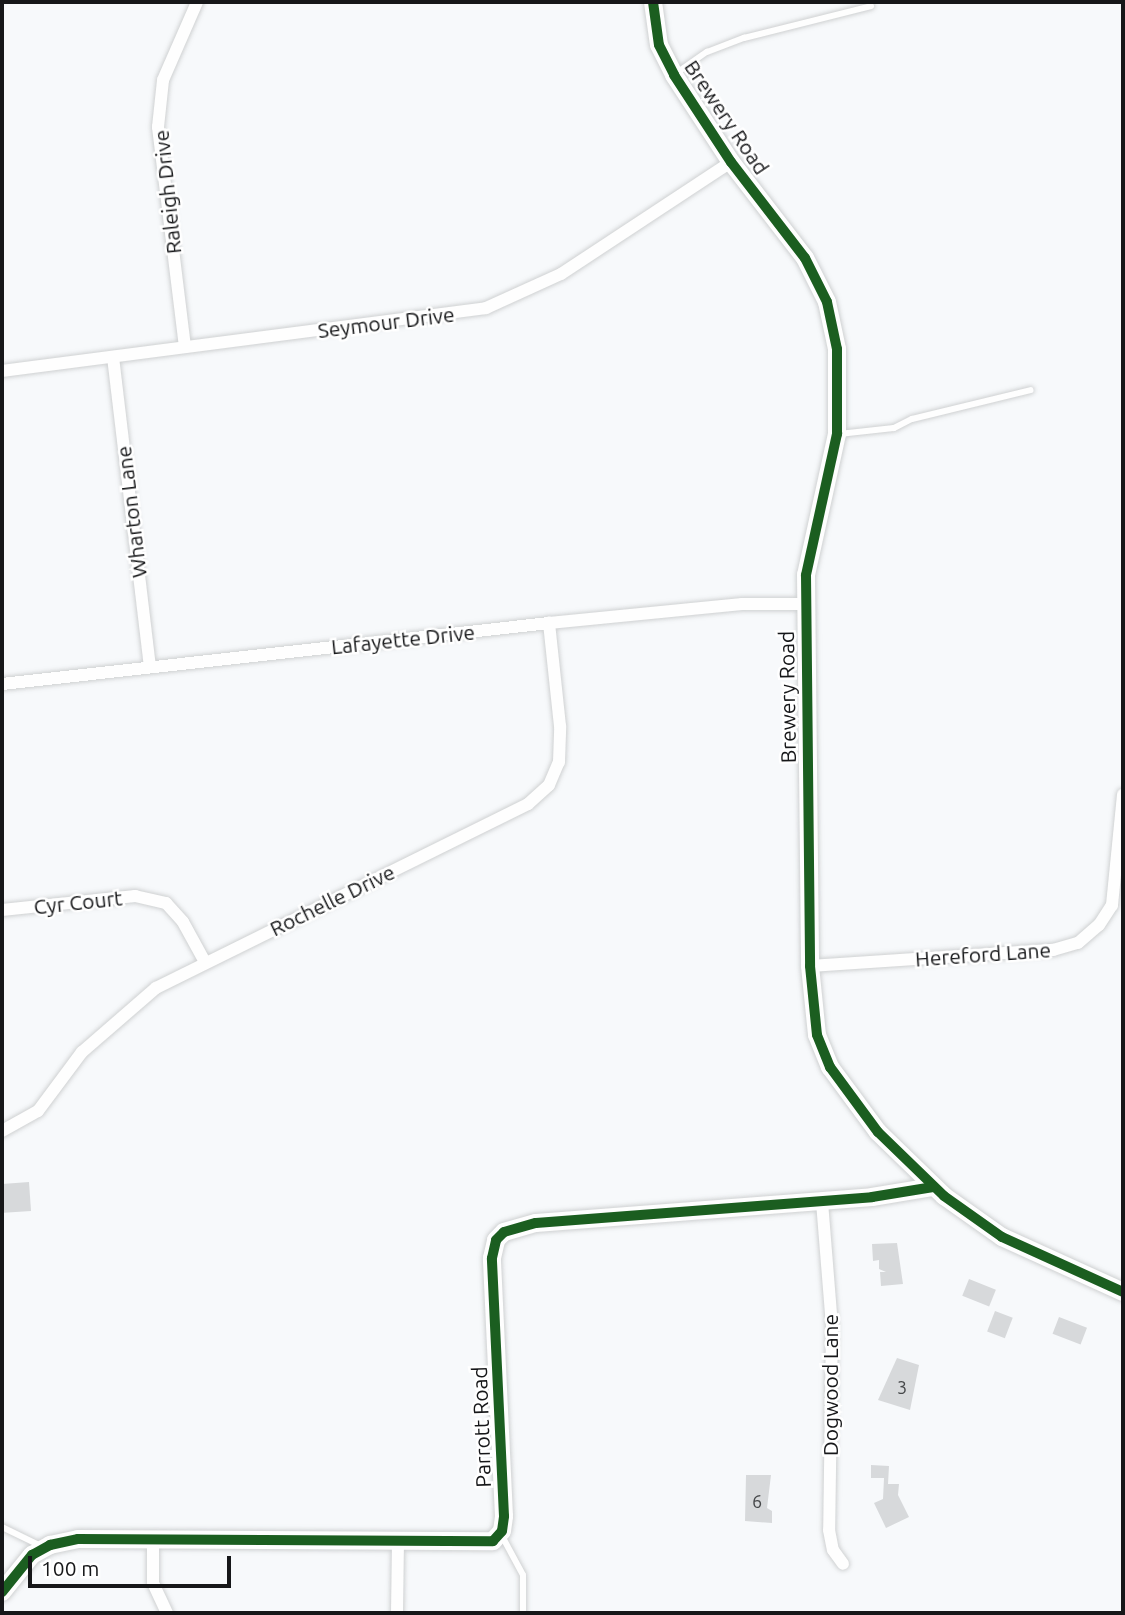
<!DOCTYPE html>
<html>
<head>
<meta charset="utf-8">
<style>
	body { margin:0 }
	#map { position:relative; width:1125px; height:1615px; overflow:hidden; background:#f7f9fb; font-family:Ubuntu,sans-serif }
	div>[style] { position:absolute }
	.building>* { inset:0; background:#d7d9db; transform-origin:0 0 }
	.roads { filter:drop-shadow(0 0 2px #cfd1d2) drop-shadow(0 0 2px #cfd1d2) }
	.lane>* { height:6px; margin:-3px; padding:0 3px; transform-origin:3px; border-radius:3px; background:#fefefe }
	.street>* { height:12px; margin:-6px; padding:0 6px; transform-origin:6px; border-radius:6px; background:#fefefe }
	.secondary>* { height:18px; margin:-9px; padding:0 9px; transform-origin:9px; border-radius:9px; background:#fefefe }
	.cycleway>* { height:10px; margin:-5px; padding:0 5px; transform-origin:5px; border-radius:5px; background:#1b5e20 }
	span { translate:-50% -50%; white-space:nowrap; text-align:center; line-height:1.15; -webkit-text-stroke:5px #fff; paint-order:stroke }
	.number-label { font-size:18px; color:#46484a }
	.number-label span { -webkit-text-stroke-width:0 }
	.street-label { font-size:21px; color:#161719 }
	.frame { position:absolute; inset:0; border:4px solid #161719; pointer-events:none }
	.scale { position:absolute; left:28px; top:1556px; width:203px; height:32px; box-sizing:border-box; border:4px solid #161719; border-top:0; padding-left:9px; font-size:21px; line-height:24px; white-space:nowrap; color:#161719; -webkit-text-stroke:5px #fff; paint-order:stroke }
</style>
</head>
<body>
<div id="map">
	<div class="building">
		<i style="left:29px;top:1182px;width:29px;height:27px;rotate:86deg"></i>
		<i style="clip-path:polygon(897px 1243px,903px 1284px,881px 1286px,880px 1272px,886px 1272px,879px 1269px,879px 1260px,873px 1261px,872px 1244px)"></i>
		<i style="left:969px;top:1279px;width:29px;height:18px;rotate:22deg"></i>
		<i style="left:995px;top:1311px;width:19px;height:22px;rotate:21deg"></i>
		<i style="left:1059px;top:1317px;width:30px;height:18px;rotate:21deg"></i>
		<i style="clip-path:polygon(897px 1358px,919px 1365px,910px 1410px,878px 1400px)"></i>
		<i style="clip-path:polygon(871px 1465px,889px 1466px,888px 1484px,899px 1484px,898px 1495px,909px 1517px,886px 1528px,874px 1503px,883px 1499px,884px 1478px,871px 1478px)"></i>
		<i style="clip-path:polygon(746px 1475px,771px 1475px,767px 1508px,772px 1511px,772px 1523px,745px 1521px)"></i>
	</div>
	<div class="roads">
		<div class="lane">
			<i style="left:675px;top:74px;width:39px;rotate:-35deg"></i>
			<i style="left:707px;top:52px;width:40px;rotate:-21deg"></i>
			<i style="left:744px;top:38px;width:131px;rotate:-14.1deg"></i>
			<i style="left:839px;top:434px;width:55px;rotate:-6.2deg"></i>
			<i style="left:894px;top:428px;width:20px;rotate:-27deg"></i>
			<i style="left:912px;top:419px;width:122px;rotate:-13.7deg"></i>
			<i style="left:2px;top:1527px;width:46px;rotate:26deg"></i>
			<i style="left:502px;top:1536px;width:44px;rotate:61.7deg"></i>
			<i style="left:523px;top:1575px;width:38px;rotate:90deg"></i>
		</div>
		<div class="street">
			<i style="left:185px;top:347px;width:222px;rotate:-97deg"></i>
			<i style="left:158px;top:127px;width:47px;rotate:-83.9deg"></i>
			<i style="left:163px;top:80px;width:85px;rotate:-66.4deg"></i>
			<i style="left:113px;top:357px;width:312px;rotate:83.2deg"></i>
			<i style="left:2px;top:371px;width:488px;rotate:-7.4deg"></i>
			<i style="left:486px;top:308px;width:82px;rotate:-24.4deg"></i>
			<i style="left:561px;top:274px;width:204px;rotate:-33.4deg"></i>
			<i style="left:2px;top:684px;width:550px;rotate:-6.36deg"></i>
			<i style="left:549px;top:623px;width:194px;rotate:-5.6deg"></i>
			<i style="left:742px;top:604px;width:63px"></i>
			<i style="left:2px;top:910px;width:134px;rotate:-6deg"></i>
			<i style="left:135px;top:896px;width:32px;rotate:13deg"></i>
			<i style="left:166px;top:903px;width:25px;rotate:48deg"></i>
			<i style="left:183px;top:922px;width:46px;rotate:61.2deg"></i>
			<i style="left:810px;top:966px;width:244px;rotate:-3.8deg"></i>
			<i style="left:1053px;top:950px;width:26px;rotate:-16deg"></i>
			<i style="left:1078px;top:943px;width:28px;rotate:-41deg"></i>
			<i style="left:1099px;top:925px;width:24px;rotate:-57deg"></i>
			<i style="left:1112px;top:905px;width:111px;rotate:-84.3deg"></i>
			<i style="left:2px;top:1131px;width:41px;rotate:-29.1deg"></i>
			<i style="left:38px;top:1111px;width:74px;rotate:-53.3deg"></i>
			<i style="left:82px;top:1052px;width:98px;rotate:-40.9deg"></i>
			<i style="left:156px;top:988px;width:415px;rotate:-26.3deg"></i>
			<i style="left:528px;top:804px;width:28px;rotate:-42deg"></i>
			<i style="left:549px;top:785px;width:25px;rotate:-67deg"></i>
			<i style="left:559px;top:762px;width:36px;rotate:-88deg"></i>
			<i style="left:560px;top:726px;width:104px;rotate:-96.1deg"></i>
			<i style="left:822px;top:1202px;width:125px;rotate:85.4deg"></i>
			<i style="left:832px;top:1327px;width:203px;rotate:90.8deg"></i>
			<i style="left:829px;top:1530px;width:20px;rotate:79deg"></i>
			<i style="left:833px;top:1550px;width:17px;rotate:54deg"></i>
			<i style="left:153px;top:1539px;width:44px;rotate:90deg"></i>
			<i style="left:153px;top:1583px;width:33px;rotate:65deg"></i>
			<i style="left:397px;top:1613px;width:72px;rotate:-89.2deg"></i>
		</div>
		<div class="secondary">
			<i style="left:653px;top:2px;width:43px;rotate:82.1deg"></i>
			<i style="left:659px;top:45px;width:34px;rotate:63deg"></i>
			<i style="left:674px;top:75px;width:104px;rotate:56.8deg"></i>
			<i style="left:731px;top:162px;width:121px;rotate:52.4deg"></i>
			<i style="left:805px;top:258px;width:49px;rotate:63.4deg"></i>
			<i style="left:827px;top:302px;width:48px;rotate:78deg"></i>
			<i style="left:837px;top:349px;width:85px;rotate:90deg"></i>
			<i style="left:837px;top:434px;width:144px;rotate:102.4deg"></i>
			<i style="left:806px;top:575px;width:391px;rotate:89.4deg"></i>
			<i style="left:810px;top:966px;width:69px;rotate:84.2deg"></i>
			<i style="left:817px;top:1035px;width:35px;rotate:68deg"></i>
			<i style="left:830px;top:1067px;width:81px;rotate:53.6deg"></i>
			<i style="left:878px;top:1132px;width:92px;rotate:44.1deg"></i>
			<i style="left:944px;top:1196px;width:71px;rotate:35.3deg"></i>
			<i style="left:1002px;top:1237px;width:133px;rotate:24.4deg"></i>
			<i style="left:2px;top:1592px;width:48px;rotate:-51deg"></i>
			<i style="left:32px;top:1555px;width:21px;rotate:-29deg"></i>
			<i style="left:50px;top:1545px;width:29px;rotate:-12deg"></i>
			<i style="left:78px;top:1539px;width:415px;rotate:0.3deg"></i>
			<i style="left:493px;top:1541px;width:13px;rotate:-48deg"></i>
			<i style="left:502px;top:1531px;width:15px;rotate:-82deg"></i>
			<i style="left:504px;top:1516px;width:258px;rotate:-92.7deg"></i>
			<i style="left:492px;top:1258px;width:18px;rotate:-77deg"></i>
			<i style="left:496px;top:1240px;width:11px;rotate:-45deg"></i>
			<i style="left:504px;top:1232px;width:33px;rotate:-16deg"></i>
			<i style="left:536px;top:1223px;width:337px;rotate:-4.4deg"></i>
			<i style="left:872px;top:1197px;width:62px;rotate:-9.3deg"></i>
		</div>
	</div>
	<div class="cycleway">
		<i style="left:653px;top:2px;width:43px;rotate:82.1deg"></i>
		<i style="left:659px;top:45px;width:34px;rotate:63deg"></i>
		<i style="left:674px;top:75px;width:104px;rotate:56.8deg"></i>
		<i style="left:731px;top:162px;width:121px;rotate:52.4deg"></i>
		<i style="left:805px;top:258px;width:49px;rotate:63.4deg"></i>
		<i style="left:827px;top:302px;width:48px;rotate:78deg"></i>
		<i style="left:837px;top:349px;width:85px;rotate:90deg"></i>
		<i style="left:837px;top:434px;width:144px;rotate:102.4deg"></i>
		<i style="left:806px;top:575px;width:391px;rotate:89.4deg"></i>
		<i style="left:810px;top:966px;width:69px;rotate:84.2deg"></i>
		<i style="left:817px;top:1035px;width:35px;rotate:68deg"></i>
		<i style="left:830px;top:1067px;width:81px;rotate:53.6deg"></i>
		<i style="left:878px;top:1132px;width:92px;rotate:44.1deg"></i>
		<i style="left:944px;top:1196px;width:71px;rotate:35.3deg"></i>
		<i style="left:1002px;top:1237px;width:133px;rotate:24.4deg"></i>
		<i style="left:2px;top:1592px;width:48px;rotate:-51deg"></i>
		<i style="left:32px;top:1555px;width:21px;rotate:-29deg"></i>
		<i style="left:50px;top:1545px;width:29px;rotate:-12deg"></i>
		<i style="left:78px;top:1539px;width:415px;rotate:0.3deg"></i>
		<i style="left:493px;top:1541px;width:13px;rotate:-48deg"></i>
		<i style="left:502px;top:1531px;width:15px;rotate:-82deg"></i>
		<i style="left:504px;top:1516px;width:258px;rotate:-92.7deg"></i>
		<i style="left:492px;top:1258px;width:18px;rotate:-77deg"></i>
		<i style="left:496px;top:1240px;width:11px;rotate:-45deg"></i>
		<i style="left:504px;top:1232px;width:33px;rotate:-16deg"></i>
		<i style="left:536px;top:1223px;width:337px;rotate:-4.4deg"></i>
		<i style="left:872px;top:1197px;width:62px;rotate:-9.3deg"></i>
	</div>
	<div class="number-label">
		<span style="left:902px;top:1387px">3</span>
		<span style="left:757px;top:1501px">6</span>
	</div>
	<div class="street-label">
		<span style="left:727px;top:117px;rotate:56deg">Brewery Road</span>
		<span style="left:167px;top:192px;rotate:-96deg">Raleigh Drive</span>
		<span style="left:386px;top:322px;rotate:-7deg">Seymour Drive</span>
		<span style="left:131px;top:512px;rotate:-97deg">Wharton Lane</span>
		<span style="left:403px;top:639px;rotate:-6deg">Lafayette Drive</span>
		<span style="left:787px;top:697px;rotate:-91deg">Brewery Road</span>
		<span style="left:332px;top:900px;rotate:-26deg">Rochelle Drive</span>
		<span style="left:78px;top:902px;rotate:-6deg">Cyr Court</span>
		<span style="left:983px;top:954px;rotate:-4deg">Hereford Lane</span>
		<span style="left:830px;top:1385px;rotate:-90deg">Dogwood Lane</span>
		<span style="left:481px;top:1427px;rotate:-92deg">Parrott Road</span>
	</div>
	<div class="frame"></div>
	<div class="scale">100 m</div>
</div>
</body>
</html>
